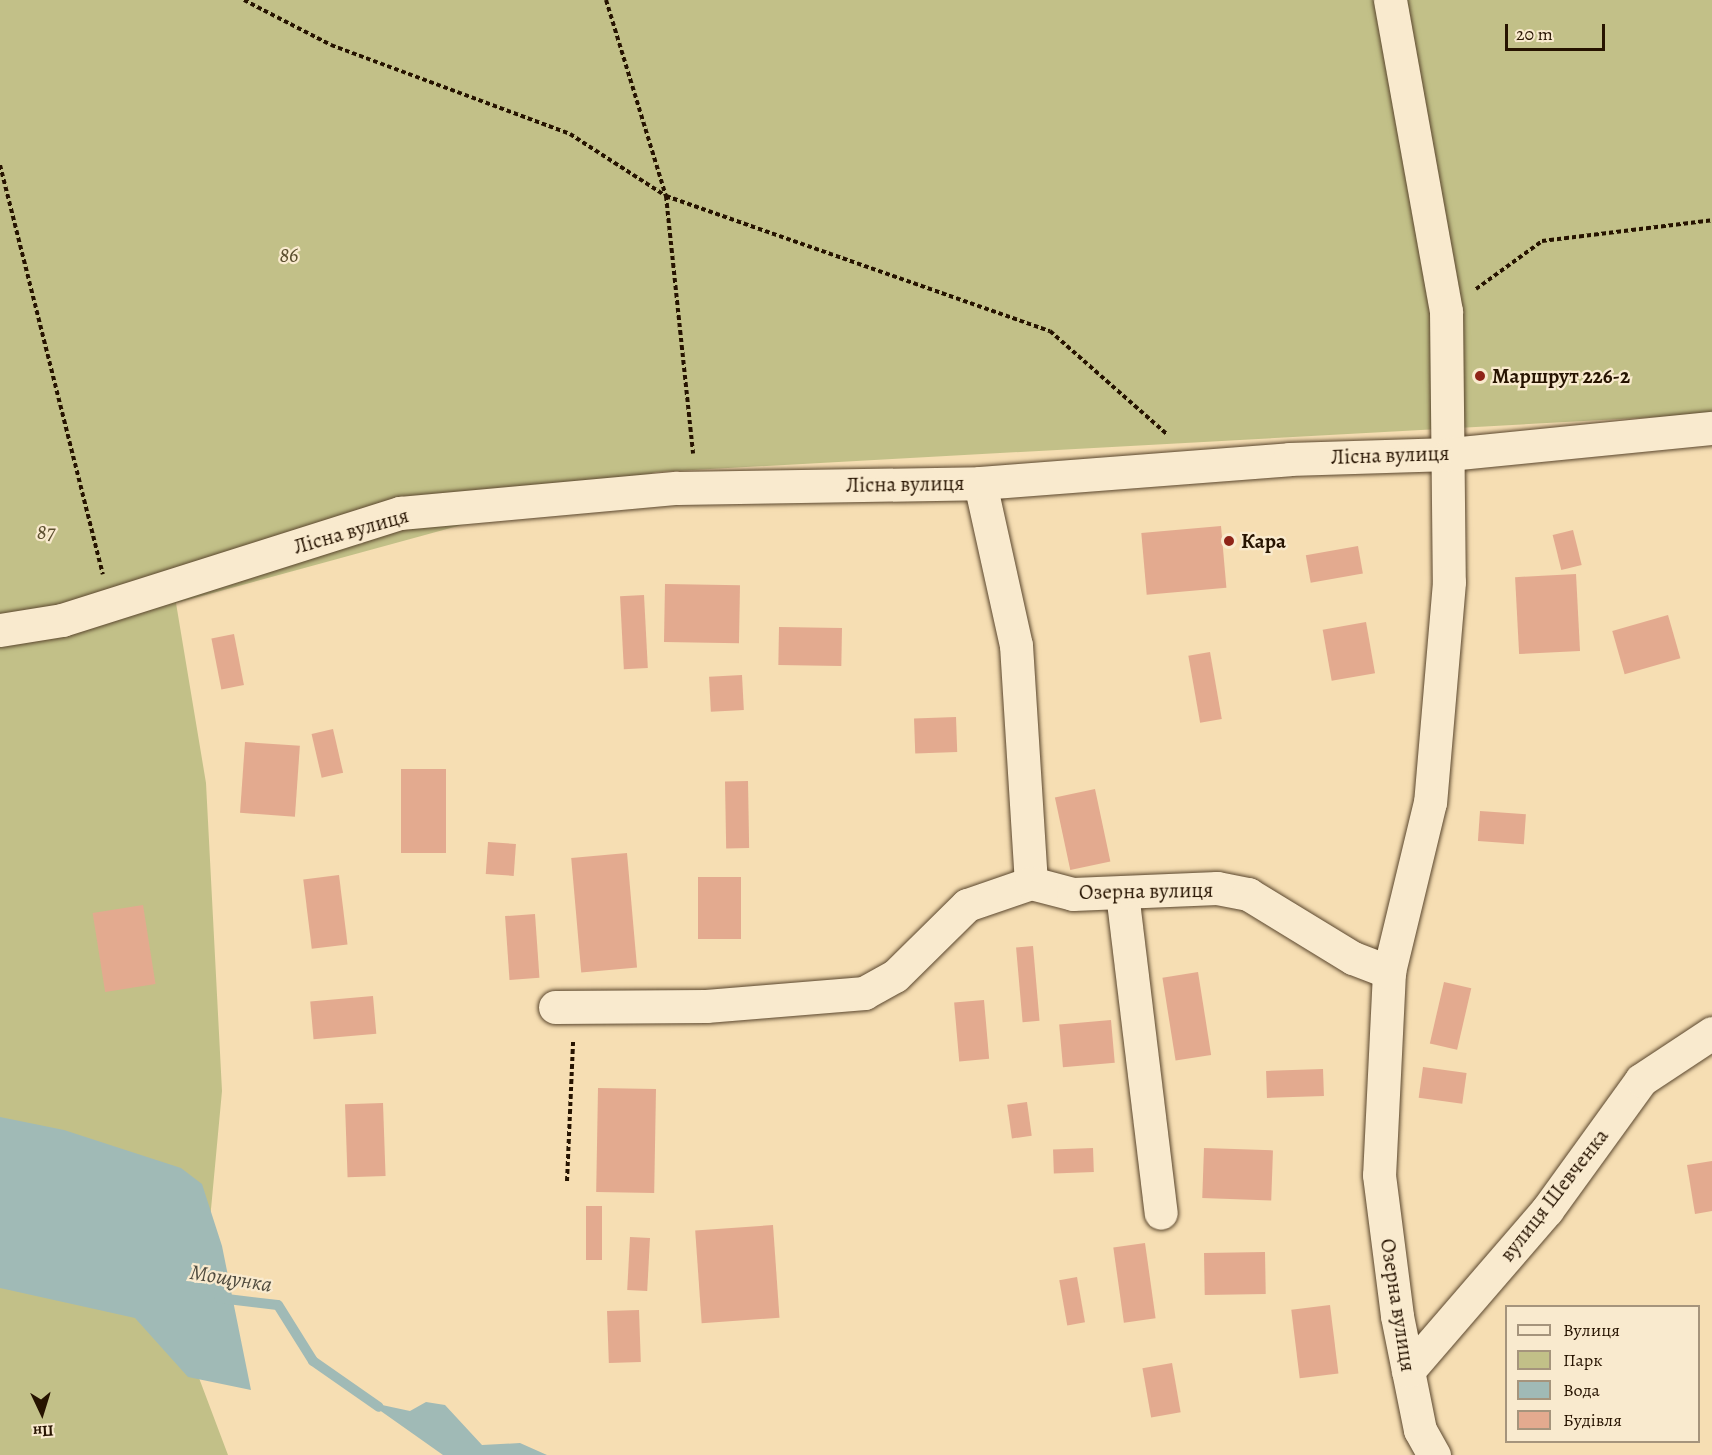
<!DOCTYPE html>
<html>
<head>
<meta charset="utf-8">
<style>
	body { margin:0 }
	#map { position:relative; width:1712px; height:1455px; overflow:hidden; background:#f6deb3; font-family:Alegreya,serif }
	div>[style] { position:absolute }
	.green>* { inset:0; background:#c2c088 }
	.water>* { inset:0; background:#a0bab6 }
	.stream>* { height:10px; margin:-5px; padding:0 5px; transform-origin:5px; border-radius:5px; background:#a0bab6 }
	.building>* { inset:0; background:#e3aa8f; transform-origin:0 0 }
	.path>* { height:4px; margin-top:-2px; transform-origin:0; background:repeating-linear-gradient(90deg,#261300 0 4.5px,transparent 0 7.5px) }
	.roads { filter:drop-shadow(0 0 2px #5a462d) drop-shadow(0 0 2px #5a462d) }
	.minor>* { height:33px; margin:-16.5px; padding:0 16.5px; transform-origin:16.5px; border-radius:16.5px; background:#f9eace }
	.dots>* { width:16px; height:16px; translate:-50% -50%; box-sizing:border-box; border:3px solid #f9eace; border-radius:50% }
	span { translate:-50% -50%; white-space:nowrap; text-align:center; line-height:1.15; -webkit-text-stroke:4.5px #f9eace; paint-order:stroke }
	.park-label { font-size:21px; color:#5d5030; font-style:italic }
	.poi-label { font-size:21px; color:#261300; font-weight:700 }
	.left { translate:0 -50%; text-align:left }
	.street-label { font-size:21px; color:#261300 }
	.water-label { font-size:22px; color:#514d40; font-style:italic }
	.legend { position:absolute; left:1505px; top:1305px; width:195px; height:138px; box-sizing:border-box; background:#f9eace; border:2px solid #a5947c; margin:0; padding:8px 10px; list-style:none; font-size:18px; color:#261300 }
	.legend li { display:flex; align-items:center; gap:12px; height:30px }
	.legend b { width:30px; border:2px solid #a5947c }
	.north { position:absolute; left:12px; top:1383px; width:60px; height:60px; -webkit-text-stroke:4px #f9eace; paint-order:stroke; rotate:176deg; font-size:16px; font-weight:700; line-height:24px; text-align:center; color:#261300 }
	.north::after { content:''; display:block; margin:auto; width:21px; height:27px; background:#261300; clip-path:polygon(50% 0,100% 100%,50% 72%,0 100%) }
	.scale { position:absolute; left:1505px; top:24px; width:100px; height:27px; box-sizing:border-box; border:3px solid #261300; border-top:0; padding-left:8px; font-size:18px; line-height:21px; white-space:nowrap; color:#261300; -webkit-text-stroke:4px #f9eace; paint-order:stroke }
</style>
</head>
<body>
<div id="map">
	<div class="green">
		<i style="clip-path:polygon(0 0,1712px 0,1712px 414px,656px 472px,176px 603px,206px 783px,222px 1091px,196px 1370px,228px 1455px,0 1455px)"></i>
	</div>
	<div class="water">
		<i style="clip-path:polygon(0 1117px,64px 1130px,181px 1168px,202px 1184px,222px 1246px,251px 1390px,188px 1377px,135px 1318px,0 1288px)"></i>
		<i style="clip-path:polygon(368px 1402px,410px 1411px,426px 1402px,445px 1405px,482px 1445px,520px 1443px,547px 1455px,443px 1455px)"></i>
	</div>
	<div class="stream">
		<i style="left:219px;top:1298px;width:59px;rotate:6.8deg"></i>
		<i style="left:278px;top:1305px;width:66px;rotate:58deg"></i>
		<i style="left:313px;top:1361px;width:80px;rotate:34.9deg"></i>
	</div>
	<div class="building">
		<i style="left:1221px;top:526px;width:62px;height:80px;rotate:85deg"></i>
		<i style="left:1573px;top:530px;width:36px;height:21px;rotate:76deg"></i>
		<i style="left:1358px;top:546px;width:28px;height:53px;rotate:80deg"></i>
		<i style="left:1576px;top:574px;width:77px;height:61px;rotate:87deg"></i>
		<i style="left:665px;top:584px;width:75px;height:58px;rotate:1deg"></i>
		<i style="left:644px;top:595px;width:73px;height:24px;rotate:87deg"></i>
		<i style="left:1668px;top:615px;width:45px;height:58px;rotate:74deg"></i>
		<i style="left:1366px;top:622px;width:52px;height:44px;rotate:80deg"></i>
		<i style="left:779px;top:627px;width:63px;height:38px;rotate:1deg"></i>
		<i style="left:234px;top:634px;width:52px;height:23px;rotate:79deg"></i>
		<i style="left:1210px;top:652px;width:68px;height:22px;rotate:80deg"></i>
		<i style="left:742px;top:675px;width:35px;height:33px;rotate:87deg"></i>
		<i style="left:956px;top:717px;width:35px;height:42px;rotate:88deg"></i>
		<i style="left:333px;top:729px;width:45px;height:22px;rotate:77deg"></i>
		<i style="left:245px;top:742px;width:55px;height:71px;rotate:4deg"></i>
		<i style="left:401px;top:769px;width:45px;height:84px"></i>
		<i style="left:748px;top:781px;width:67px;height:23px;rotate:89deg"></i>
		<i style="left:1095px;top:789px;width:74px;height:41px;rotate:78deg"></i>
		<i style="left:1480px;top:811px;width:46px;height:30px;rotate:4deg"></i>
		<i style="left:488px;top:842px;width:28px;height:32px;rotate:4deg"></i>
		<i style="left:627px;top:853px;width:115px;height:56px;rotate:85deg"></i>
		<i style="left:339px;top:875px;width:70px;height:36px;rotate:83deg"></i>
		<i style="left:698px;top:877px;width:43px;height:62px"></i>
		<i style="left:143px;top:905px;width:80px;height:51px;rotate:81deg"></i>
		<i style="left:535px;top:914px;width:64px;height:30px;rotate:86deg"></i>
		<i style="left:1033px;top:946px;width:75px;height:17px;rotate:85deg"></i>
		<i style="left:1198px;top:972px;width:84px;height:36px;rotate:81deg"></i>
		<i style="left:1444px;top:982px;width:28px;height:63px;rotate:13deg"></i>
		<i style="left:373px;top:996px;width:38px;height:63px;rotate:85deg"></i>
		<i style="left:984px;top:1000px;width:59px;height:30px;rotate:85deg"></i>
		<i style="left:1111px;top:1020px;width:43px;height:52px;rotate:85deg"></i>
		<i style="left:1423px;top:1067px;width:44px;height:31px;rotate:8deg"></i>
		<i style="left:1323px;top:1069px;width:27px;height:57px;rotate:88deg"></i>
		<i style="left:598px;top:1088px;width:58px;height:104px;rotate:1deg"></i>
		<i style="left:1027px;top:1102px;width:34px;height:20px;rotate:82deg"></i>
		<i style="left:383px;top:1103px;width:73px;height:38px;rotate:88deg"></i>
		<i style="left:1093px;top:1148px;width:24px;height:40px;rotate:88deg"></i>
		<i style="left:1204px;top:1148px;width:69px;height:50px;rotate:2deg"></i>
		<i style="clip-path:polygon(1712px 1161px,1712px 1211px,1695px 1214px,1687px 1165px)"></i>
		<i style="left:586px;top:1206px;width:16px;height:54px"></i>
		<i style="left:773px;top:1225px;width:93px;height:78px;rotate:86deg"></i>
		<i style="left:630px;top:1237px;width:20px;height:53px;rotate:3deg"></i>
		<i style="left:1145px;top:1243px;width:76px;height:32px;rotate:82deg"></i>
		<i style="left:1265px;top:1252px;width:42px;height:61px;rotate:89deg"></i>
		<i style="left:1077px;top:1277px;width:46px;height:18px;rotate:80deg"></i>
		<i style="left:1330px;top:1305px;width:69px;height:39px;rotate:83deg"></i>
		<i style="left:639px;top:1310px;width:52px;height:32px;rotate:88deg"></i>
		<i style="left:1172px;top:1363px;width:50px;height:30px;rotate:80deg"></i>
	</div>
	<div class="path">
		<i style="left:244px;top:0;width:98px;rotate:27.3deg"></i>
		<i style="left:331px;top:45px;width:255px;rotate:20.4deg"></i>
		<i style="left:570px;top:134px;width:114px;rotate:32.9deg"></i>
		<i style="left:666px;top:196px;width:407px;rotate:19.4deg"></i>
		<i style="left:1050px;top:331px;width:156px;rotate:41.4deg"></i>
		<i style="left:606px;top:0;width:205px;rotate:73deg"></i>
		<i style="left:666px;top:196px;width:259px;rotate:84deg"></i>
		<i style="left:0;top:165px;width:422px;rotate:75.9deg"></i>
		<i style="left:1476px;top:289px;width:82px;rotate:-36deg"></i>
		<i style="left:1542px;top:241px;width:171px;rotate:-7deg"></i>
		<i style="left:567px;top:1181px;width:140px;rotate:-87.5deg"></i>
	</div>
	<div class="roads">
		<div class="minor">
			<i style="left:1390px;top:0;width:316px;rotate:79.8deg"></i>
			<i style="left:1446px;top:311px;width:271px;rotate:89.4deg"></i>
			<i style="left:1449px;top:582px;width:221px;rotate:94.9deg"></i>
			<i style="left:1430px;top:802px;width:175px;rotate:103.6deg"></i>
			<i style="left:1389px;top:972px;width:203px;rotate:92.8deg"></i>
			<i style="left:1379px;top:1175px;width:142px;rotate:82.7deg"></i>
			<i style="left:1397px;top:1316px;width:116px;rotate:78.6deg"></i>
			<i style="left:1420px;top:1430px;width:29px;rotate:61deg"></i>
			<i style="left:980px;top:483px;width:166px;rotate:77.5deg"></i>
			<i style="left:1016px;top:645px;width:238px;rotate:86.4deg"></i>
			<i style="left:0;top:630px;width:63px;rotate:-9.2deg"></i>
			<i style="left:62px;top:620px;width:355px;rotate:-17.6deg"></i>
			<i style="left:400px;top:513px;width:278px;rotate:-5.2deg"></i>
			<i style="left:677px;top:488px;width:303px;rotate:-0.9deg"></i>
			<i style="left:980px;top:483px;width:310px;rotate:-4.4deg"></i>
			<i style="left:1289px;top:459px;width:161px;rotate:-1.8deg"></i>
			<i style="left:1450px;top:454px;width:263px;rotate:-5.7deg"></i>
			<i style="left:1122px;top:893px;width:322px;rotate:83.1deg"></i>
			<i style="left:555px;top:1007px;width:151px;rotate:-0.4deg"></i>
			<i style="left:706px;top:1006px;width:159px;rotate:-4.7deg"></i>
			<i style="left:864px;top:993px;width:35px;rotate:-29deg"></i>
			<i style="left:895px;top:976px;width:101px;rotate:-44.6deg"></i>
			<i style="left:967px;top:905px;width:68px;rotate:-19deg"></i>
			<i style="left:1031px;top:883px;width:43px;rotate:14.7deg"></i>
			<i style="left:1073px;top:894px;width:144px;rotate:-2.4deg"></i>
			<i style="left:1217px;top:888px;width:32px;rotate:11deg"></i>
			<i style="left:1248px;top:894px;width:123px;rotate:31.4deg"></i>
			<i style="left:1353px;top:958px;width:39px;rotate:21deg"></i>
			<i style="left:1408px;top:1371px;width:213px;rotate:-49.2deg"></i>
			<i style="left:1547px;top:1210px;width:160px;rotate:-54.1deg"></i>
			<i style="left:1641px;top:1080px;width:85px;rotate:-33.5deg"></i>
		</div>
	</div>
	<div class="dots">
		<i style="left:1480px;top:376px;background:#8f2418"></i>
		<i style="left:1229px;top:541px;background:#8f2418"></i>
	</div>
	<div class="park-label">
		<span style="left:289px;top:255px">86</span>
		<span style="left:46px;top:532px">87</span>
	</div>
	<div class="poi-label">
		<span class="left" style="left:1492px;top:376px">Маршрут 226-2</span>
		<span class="left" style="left:1241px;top:541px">Кара</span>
	</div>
	<div class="street-label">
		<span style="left:1390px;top:455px;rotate:-2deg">Лісна вулиця</span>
		<span style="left:905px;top:484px;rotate:-1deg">Лісна вулиця</span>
		<span style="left:351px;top:531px;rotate:-16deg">Лісна вулиця</span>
		<span style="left:1146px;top:891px;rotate:-1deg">Озерна вулиця</span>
		<span style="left:1554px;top:1195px;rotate:-52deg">вулиця Шевченка</span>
		<span style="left:1398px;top:1305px;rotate:81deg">Озерна вулиця</span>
	</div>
	<div class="water-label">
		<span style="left:231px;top:1279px;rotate:9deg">Мощунка</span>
	</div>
	<ul class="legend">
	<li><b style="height:8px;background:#f9eace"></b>Вулиця</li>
	<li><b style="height:16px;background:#c2c088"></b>Парк</li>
	<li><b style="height:16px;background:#a0bab6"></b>Вода</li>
	<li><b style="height:16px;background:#e3aa8f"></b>Будівля</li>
	</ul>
	<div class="north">Пн</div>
	<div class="scale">20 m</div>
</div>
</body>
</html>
